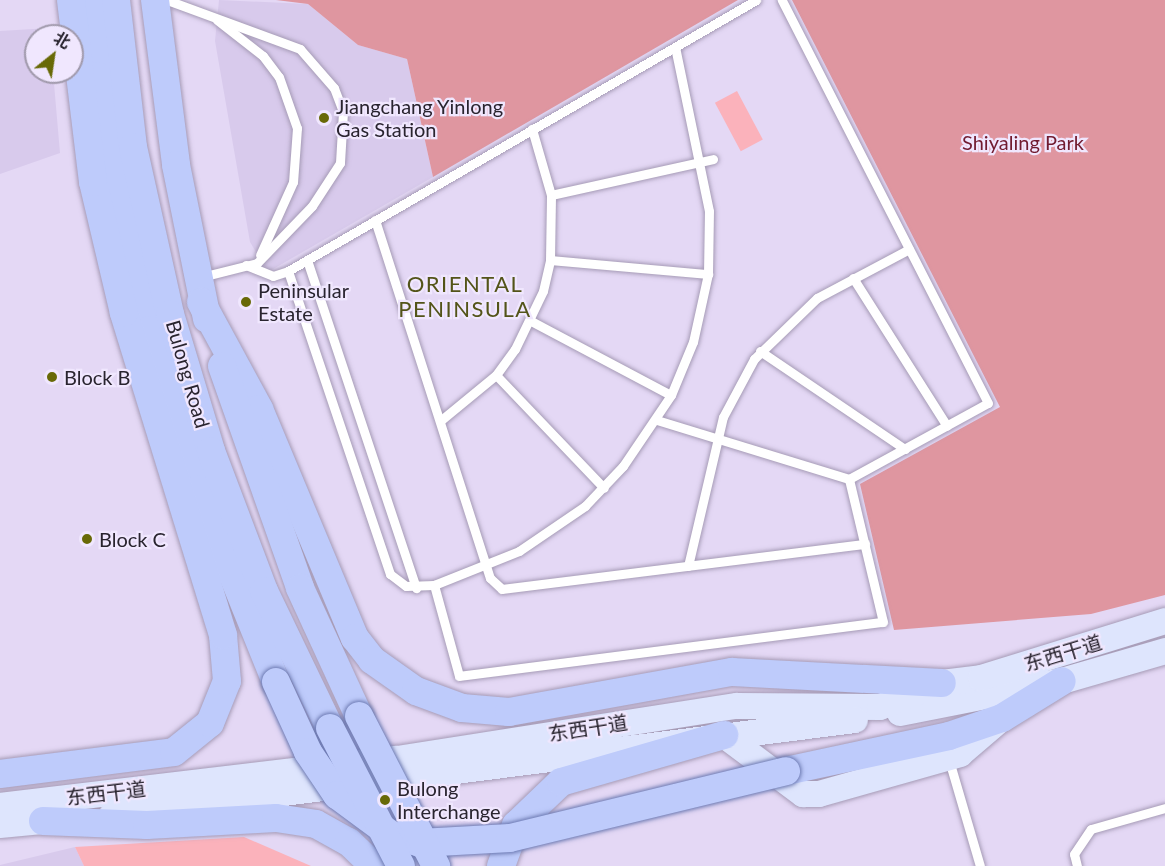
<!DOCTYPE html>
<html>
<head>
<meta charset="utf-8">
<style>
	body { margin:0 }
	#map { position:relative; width:1165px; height:866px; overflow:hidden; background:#e4d8f5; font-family:Lato,"Noto Sans SC",sans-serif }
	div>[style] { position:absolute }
	.built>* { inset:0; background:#d8caec }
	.green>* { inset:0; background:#fbb2bb; transform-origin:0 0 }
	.forest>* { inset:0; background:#df96a0 }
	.roads { filter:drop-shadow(0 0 2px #a69bb6) drop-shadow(0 0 2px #a69bb6) }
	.lane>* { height:9px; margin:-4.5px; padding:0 4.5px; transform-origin:4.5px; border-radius:4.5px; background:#fff }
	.secondary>* { height:26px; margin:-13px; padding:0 13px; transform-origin:13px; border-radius:13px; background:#dee5fd }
	.primary>* { height:28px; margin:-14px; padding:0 14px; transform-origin:14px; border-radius:14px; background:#becbfb }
	.bridges { filter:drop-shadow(0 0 2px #6d7ab2) drop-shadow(0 0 2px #6d7ab2) }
	.primary-bridge>* { height:28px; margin:-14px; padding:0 14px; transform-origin:14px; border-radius:14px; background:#becbfb }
	.dots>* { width:16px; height:16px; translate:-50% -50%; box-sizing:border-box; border:3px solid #f0e7fe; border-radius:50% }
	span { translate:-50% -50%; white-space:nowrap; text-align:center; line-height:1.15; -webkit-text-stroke:4.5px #f0e7fe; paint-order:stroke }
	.poi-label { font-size:20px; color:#29242f }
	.left { translate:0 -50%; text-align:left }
	.park-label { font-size:20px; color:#711b30 }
	.street-label { font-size:20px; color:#29242f }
	.quarter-label { font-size:22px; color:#535419; letter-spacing:1.5px }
	.north { position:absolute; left:24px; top:24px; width:60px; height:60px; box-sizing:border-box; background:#f0e7fe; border:2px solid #a099ab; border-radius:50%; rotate:30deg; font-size:16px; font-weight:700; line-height:24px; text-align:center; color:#29242f }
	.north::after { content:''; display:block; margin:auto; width:21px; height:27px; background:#686907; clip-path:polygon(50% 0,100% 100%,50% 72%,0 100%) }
</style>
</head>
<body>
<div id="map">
	<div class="built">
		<i style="clip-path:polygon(219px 0,308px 4px,358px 45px,407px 59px,433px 177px,268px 272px,250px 242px,215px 41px)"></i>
		<i style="clip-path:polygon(50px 28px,51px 36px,36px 36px,36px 72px,53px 72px,60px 153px,0 174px,0 31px)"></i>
		<i style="clip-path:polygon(75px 847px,84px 866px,0 866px,0 865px)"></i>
	</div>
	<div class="green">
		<i style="left:737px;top:91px;width:55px;height:25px;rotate:62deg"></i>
		<i style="clip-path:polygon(244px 837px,311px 866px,84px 866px,75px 847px)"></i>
	</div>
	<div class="forest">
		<i style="clip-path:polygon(276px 0,738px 0,433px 177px,407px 59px,358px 45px,308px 4px)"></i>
		<i style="clip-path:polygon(792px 0,1165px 0,1165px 595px,1091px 614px,894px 630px,860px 484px,1000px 407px)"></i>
	</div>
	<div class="roads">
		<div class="lane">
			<i style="left:167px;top:0;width:142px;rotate:20.2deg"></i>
			<i style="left:300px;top:49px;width:52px;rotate:48.9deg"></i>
			<i style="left:334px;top:88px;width:26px;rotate:69deg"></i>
			<i style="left:343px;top:112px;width:51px;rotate:93.4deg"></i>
			<i style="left:340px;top:163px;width:51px;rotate:123.1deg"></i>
			<i style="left:312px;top:206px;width:79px;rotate:134deg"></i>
			<i style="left:257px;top:263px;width:58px;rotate:166deg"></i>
			<i style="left:217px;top:20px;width:58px;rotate:38deg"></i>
			<i style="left:263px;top:56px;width:26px;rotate:53deg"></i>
			<i style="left:279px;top:77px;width:54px;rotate:70.6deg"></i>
			<i style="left:297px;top:128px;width:54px;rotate:94.2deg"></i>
			<i style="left:293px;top:182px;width:80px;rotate:114.3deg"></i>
			<i style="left:551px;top:195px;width:166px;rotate:-12.5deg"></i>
			<i style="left:375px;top:220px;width:376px;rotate:72.2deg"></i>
			<i style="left:490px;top:578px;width:16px;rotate:43deg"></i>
			<i style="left:502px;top:589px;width:366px;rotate:-7.1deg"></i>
			<i style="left:307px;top:260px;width:346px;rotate:71.6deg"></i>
			<i style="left:550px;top:260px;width:159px;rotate:5.1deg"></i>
			<i style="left:246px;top:265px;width:29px;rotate:22deg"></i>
			<i style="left:273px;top:276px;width:16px;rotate:-18deg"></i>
			<i style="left:288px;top:271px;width:541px;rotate:-30.07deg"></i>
			<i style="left:288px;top:271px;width:320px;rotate:71.4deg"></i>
			<i style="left:390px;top:574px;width:20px;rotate:37deg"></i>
			<i style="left:406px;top:586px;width:28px;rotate:-2deg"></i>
			<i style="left:434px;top:585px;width:92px;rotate:-21.8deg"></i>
			<i style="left:519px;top:551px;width:80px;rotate:-34.3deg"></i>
			<i style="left:585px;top:506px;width:55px;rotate:-46.5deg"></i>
			<i style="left:623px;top:466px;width:86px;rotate:-55.9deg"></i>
			<i style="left:671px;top:395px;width:57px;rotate:-67.5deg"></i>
			<i style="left:693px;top:342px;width:70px;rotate:-77.6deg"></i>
			<i style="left:708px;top:274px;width:63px;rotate:-89.1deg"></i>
			<i style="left:709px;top:211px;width:167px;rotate:-101.7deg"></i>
			<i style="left:853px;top:278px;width:175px;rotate:57.6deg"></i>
			<i style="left:531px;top:321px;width:158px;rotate:27.9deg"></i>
			<i style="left:760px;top:351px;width:175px;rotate:34.1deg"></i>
			<i style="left:496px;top:375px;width:156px;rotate:46.3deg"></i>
			<i style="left:657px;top:420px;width:201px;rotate:17.1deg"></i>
			<i style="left:440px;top:421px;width:72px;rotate:-39.4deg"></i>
			<i style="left:496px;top:375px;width:32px;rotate:-54deg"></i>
			<i style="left:515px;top:349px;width:64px;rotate:-64.2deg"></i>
			<i style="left:543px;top:291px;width:32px;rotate:-77deg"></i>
			<i style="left:550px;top:260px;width:65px;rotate:-89.1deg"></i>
			<i style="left:551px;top:195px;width:69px;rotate:-106.1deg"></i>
			<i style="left:688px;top:566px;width:153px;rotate:-76.8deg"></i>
			<i style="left:723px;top:417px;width:66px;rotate:-61.9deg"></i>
			<i style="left:754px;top:359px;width:88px;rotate:-44.1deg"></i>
			<i style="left:817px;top:298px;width:104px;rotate:-28deg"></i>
			<i style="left:434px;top:585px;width:94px;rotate:74.6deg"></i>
			<i style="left:459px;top:676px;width:427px;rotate:-7.3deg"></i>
			<i style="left:883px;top:622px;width:147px;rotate:-103.4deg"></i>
			<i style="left:849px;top:479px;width:158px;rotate:-28.7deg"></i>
			<i style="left:988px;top:403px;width:453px;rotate:-117.1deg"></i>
			<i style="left:949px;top:760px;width:110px;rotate:73.7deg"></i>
			<i style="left:1077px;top:866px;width:12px;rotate:-104deg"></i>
			<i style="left:1074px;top:854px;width:30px;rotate:-56deg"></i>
			<i style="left:1091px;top:829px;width:77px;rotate:-15.8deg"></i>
		</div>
		<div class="secondary">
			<i style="left:900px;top:713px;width:165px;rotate:-11.2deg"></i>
			<i style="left:1062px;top:681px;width:107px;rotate:-16.2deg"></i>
			<i style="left:724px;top:735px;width:99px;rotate:36.8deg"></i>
			<i style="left:803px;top:794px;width:16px"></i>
			<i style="left:819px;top:794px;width:147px;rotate:-15.8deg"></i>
			<i style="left:960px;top:754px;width:55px;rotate:-40.6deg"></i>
			<i style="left:0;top:806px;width:400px;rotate:-6.8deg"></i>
			<i style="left:397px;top:759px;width:344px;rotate:-8.9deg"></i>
			<i style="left:737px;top:706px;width:143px;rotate:0.4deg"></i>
			<i style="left:880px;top:707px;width:66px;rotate:-21.2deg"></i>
			<i style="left:942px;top:683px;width:39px;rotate:-7deg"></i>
			<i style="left:981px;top:678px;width:193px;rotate:-17.2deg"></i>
			<i style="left:112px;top:815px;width:749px;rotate:-7.29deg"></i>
			<i style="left:0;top:825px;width:63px;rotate:-5.4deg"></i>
		</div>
		<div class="primary">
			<i style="left:93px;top:0;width:76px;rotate:86.2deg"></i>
			<i style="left:98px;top:76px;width:259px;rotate:78.4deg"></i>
			<i style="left:150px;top:330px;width:166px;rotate:73.2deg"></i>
			<i style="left:198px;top:489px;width:208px;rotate:68deg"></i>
			<i style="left:116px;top:0;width:148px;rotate:83.4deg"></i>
			<i style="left:133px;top:147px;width:171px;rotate:77.5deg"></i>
			<i style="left:170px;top:314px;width:143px;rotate:73.3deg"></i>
			<i style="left:211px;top:451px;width:150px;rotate:69.3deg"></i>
			<i style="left:264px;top:591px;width:152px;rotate:64.3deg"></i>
			<i style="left:155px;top:0;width:166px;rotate:82.7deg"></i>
			<i style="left:176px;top:165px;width:157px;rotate:78.6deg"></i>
			<i style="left:201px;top:302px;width:122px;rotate:61.5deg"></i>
			<i style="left:259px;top:409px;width:248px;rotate:67.3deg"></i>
			<i style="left:355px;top:638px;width:28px;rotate:52deg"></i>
			<i style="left:372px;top:660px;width:54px;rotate:35.2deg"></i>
			<i style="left:416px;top:691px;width:49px;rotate:20.3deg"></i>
			<i style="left:462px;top:708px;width:47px;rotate:4.9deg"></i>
			<i style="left:509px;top:712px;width:227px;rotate:-10.2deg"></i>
			<i style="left:732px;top:672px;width:210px;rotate:3deg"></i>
			<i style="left:222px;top:366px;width:235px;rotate:70.6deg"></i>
			<i style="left:300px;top:588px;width:141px;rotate:65.3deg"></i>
			<i style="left:786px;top:771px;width:167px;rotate:-12.1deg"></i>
			<i style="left:949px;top:736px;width:56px;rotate:-18.8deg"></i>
			<i style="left:1002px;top:718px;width:70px;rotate:-31.7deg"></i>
			<i style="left:0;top:774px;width:175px;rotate:-7.2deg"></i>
			<i style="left:174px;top:752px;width:46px;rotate:-38.9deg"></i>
			<i style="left:210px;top:723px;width:45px;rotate:-68deg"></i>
			<i style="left:227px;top:681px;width:46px;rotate:-95deg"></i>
			<i style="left:223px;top:635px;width:337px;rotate:-107.1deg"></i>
			<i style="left:124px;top:313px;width:135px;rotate:-103.3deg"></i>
			<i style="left:93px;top:182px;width:183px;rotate:-96.9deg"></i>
			<i style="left:43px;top:821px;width:104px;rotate:2.2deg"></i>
			<i style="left:147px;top:825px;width:129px;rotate:-3.1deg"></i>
			<i style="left:276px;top:818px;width:40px;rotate:8.5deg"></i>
			<i style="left:316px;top:824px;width:38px;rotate:29deg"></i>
			<i style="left:349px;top:842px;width:35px;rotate:44deg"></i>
			<i style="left:501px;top:866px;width:44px;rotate:-69.9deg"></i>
			<i style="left:516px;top:825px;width:62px;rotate:-43.7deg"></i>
			<i style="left:561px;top:782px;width:170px;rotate:-16.1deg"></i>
		</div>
	</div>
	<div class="bridges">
		<div class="primary-bridge">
			<i style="left:276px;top:682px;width:77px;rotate:65.4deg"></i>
			<i style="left:308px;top:752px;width:52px;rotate:56deg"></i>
			<i style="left:337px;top:795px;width:67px;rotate:36.5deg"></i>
			<i style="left:391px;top:835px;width:30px;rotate:15deg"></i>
			<i style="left:420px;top:843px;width:90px;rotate:-3.2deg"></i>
			<i style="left:510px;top:838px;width:284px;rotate:-13.6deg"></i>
			<i style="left:359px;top:716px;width:169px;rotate:62.8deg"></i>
			<i style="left:330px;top:728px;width:155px;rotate:62.8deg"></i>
		</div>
	</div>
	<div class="dots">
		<i style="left:324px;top:118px;background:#686907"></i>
		<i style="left:246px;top:302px;background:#686907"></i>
		<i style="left:52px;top:377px;background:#686907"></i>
		<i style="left:87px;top:539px;background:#686907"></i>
		<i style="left:385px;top:800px;background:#686907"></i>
	</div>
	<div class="poi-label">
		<span class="left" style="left:336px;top:118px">Jiangchang Yinlong<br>Gas Station</span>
		<span class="left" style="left:258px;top:302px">Peninsular<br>Estate</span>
		<span class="left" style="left:64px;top:377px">Block B</span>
		<span class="left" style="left:99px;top:539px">Block C</span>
		<span class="left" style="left:397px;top:800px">Bulong<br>Interchange</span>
	</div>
	<div class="park-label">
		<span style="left:1023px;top:142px">Shiyaling Park</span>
	</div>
	<div class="street-label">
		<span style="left:188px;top:374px;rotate:74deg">Bulong Road</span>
		<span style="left:1063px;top:653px;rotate:-17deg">东西干道</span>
		<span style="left:588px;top:728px;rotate:-9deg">东西干道</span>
		<span style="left:106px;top:793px;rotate:-7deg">东西干道</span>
	</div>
	<div class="quarter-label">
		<span style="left:465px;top:296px">ORIENTAL<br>PENINSULA</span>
	</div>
	<div class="north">北</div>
</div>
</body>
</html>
